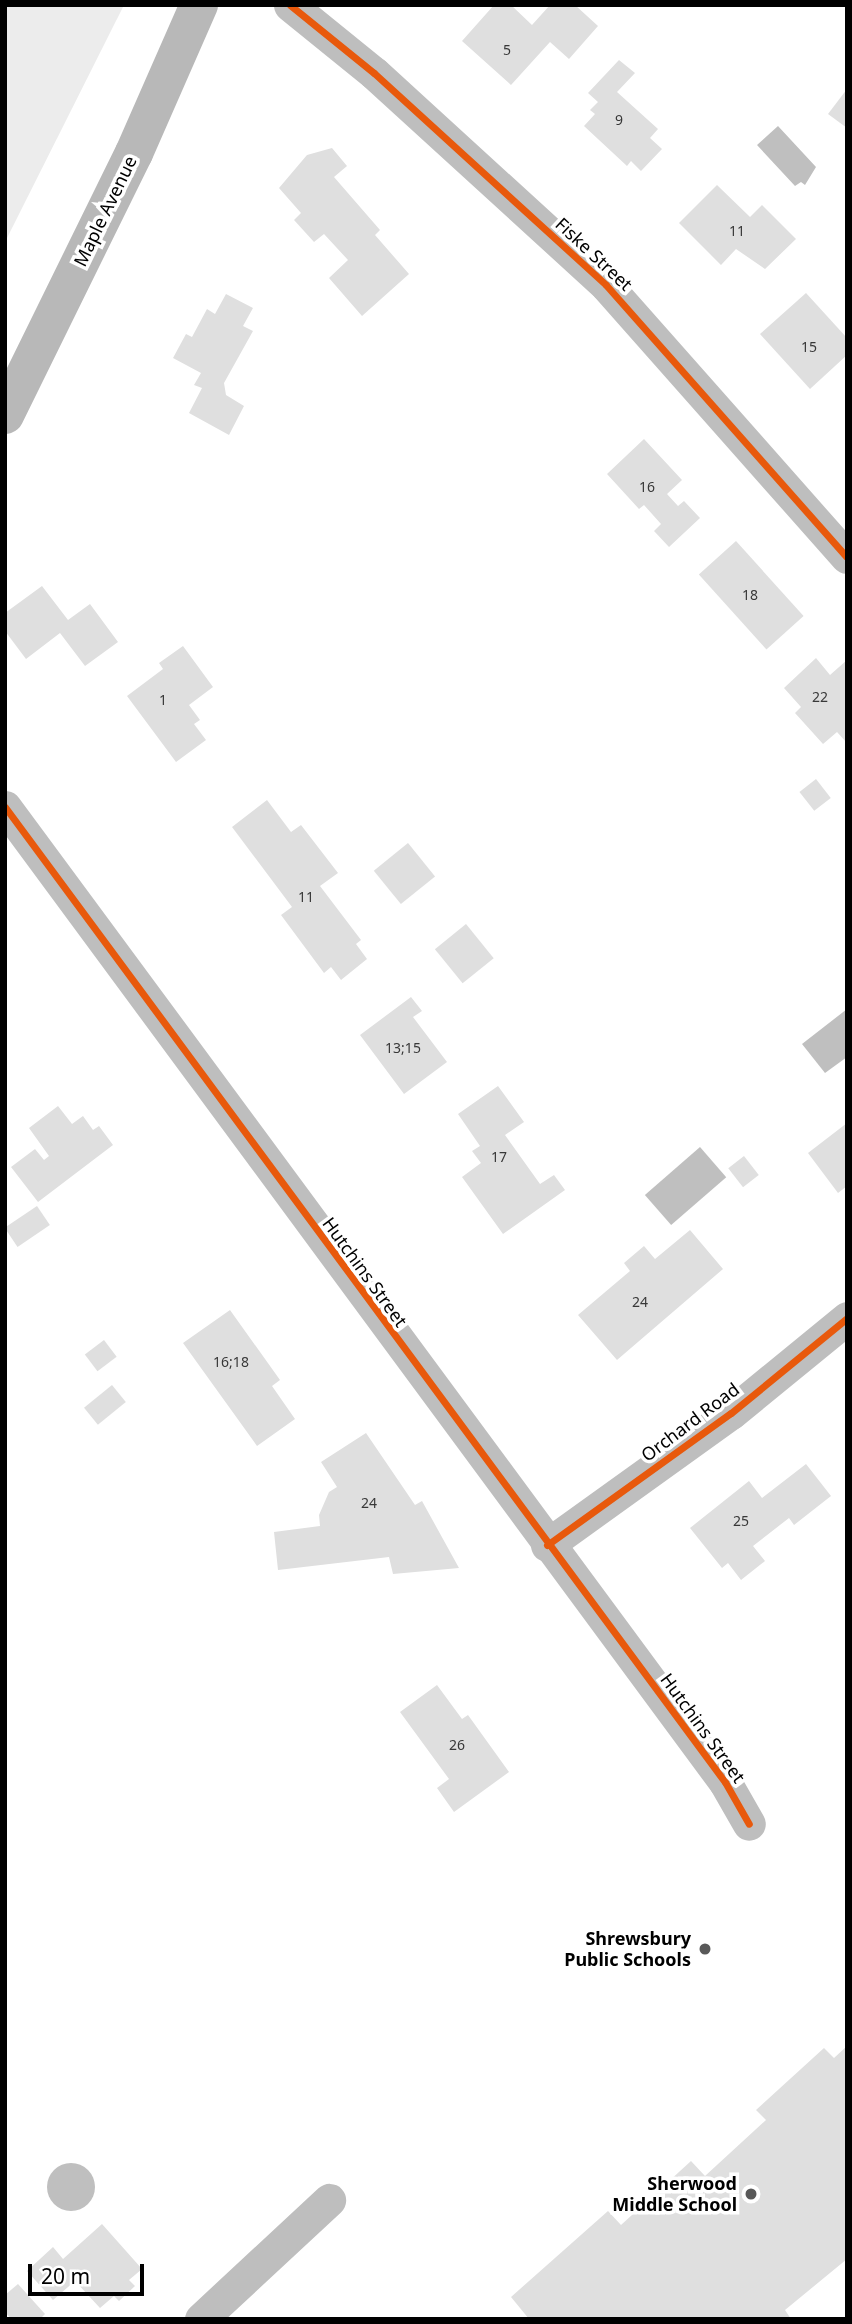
<!DOCTYPE html>
<html>
<head>
<meta charset="utf-8">
<style>
	body { margin:0 }
	#map { position:relative; width:852px; height:2324px; overflow:hidden; background:#fff; font-family:"Noto Sans",sans-serif }
	div>[style] { position:absolute }
	.green>* { inset:0; background:#ececec }
	.water>* { inset:0; background:#bfbfbf; transform-origin:0 0 }
	.round { border-radius:50% }
	.building>* { inset:0; background:#dfdfdf; transform-origin:0 0 }
	.minor>* { height:33px; margin:-16.5px; padding:0 16.5px; transform-origin:16.5px; border-radius:16.5px; background:#bebebe }
	.secondary>* { height:38px; margin:-19px; padding:0 19px; transform-origin:19px; border-radius:19px; background:#b8b8b8 }
	.cycleway>* { height:7px; margin:-3.5px; padding:0 3.5px; transform-origin:3.5px; border-radius:3.5px; background:#e8590c }
	.dots>* { width:19px; height:19px; translate:-50% -50%; box-sizing:border-box; border:4px solid #fff; border-radius:50% }
	span { translate:-50% -50%; white-space:nowrap; text-align:center; line-height:1.15; -webkit-text-stroke:7px #fff; paint-order:stroke }
	.number-label { font-size:14px; color:#383838 }
	.number-label span { -webkit-text-stroke-width:0 }
	.street-label { font-size:18px; color:#000 }
	.poi-label { font-size:18px; color:#000; font-weight:700 }
	.right { translate:-100% -50%; text-align:right }
	.frame { position:absolute; inset:0; border:7px solid #000; pointer-events:none }
	.scale { position:absolute; left:28px; top:2264px; width:116px; height:32px; box-sizing:border-box; border:4px solid #000; border-top:0; padding-left:9px; font-size:21px; line-height:24px; white-space:nowrap; color:#000; -webkit-text-stroke:5px #fff; paint-order:stroke }
</style>
</head>
<body>
<div id="map">
	<div class="green">
		<i style="clip-path:polygon(5px 5px,124px 5px,5px 242px)"></i>
	</div>
	<div class="water">
		<i style="clip-path:polygon(778px 126px,816px 167px,805px 185px,801px 182px,795px 186px,757px 145px)"></i>
		<i style="clip-path:polygon(847px 1009px,847px 1057px,825px 1073px,802px 1044px)"></i>
		<i style="left:700px;top:1147px;width:40px;height:73px;rotate:49deg"></i>
		<i class="round" style="left:47px;top:2163px;width:48px;height:48px"></i>
	</div>
	<div class="building">
		<i style="clip-path:polygon(494px 5px,511px 5px,532px 25px,550px 5px,575px 5px,598px 26px,569px 59px,550px 42px,511px 85px,462px 41px)"></i>
		<i style="clip-path:polygon(619px 60px,635px 73px,617px 92px,658px 129px,650px 138px,662px 149px,641px 171px,631px 161px,627px 166px,584px 126px,595px 114px,590px 110px,598px 102px,588px 93px)"></i>
		<i style="clip-path:polygon(847px 89px,847px 128px,828px 114px)"></i>
		<i style="clip-path:polygon(332px 148px,347px 166px,334px 177px,380px 230px,375px 235px,409px 274px,362px 316px,329px 278px,348px 260px,324px 234px,314px 242px,294px 220px,301px 213px,279px 188px,307px 155px)"></i>
		<i style="clip-path:polygon(717px 185px,750px 217px,762px 205px,796px 239px,765px 269px,736px 249px,721px 265px,679px 223px)"></i>
		<i style="clip-path:polygon(806px 293px,847px 338px,847px 355px,810px 389px,760px 334px)"></i>
		<i style="clip-path:polygon(226px 294px,253px 308px,243px 326px,253px 331px,224px 383px,226px 395px,244px 406px,229px 435px,189px 413px,202px 388px,194px 385px,201px 373px,173px 358px,186px 334px,192px 337px,207px 309px,215px 314px)"></i>
		<i style="clip-path:polygon(644px 439px,682px 480px,667px 494px,678px 506px,684px 501px,700px 518px,669px 547px,654px 531px,661px 524px,644px 505px,639px 509px,607px 474px)"></i>
		<i style="left:736px;top:541px;width:101px;height:50px;rotate:48deg"></i>
		<i style="clip-path:polygon(42px 586px,68px 620px,90px 604px,118px 642px,85px 666px,60px 633px,26px 659px,5px 631px,5px 613px)"></i>
		<i style="clip-path:polygon(183px 646px,213px 687px,189px 705px,200px 720px,194px 724px,206px 740px,176px 762px,127px 696px,163px 669px,159px 663px)"></i>
		<i style="clip-path:polygon(816px 658px,830px 675px,847px 660px,847px 743px,837px 732px,823px 744px,795px 713px,801px 707px,784px 688px)"></i>
		<i style="left:816px;top:779px;width:24px;height:21px;rotate:52deg"></i>
		<i style="clip-path:polygon(267px 800px,291px 832px,301px 825px,338px 873px,320px 886px,361px 940px,356px 944px,367px 959px,341px 980px,331px 967px,324px 973px,281px 915px,292px 907px,232px 827px)"></i>
		<i style="left:408px;top:843px;width:43px;height:44px;rotate:51deg"></i>
		<i style="left:466px;top:924px;width:44px;height:40px;rotate:51deg"></i>
		<i style="clip-path:polygon(411px 997px,422px 1011px,413px 1017px,447px 1062px,404px 1094px,360px 1035px)"></i>
		<i style="clip-path:polygon(498px 1086px,524px 1122px,505px 1135px,540px 1184px,554px 1175px,565px 1190px,503px 1234px,462px 1177px,481px 1163px,472px 1151px,480px 1146px,458px 1114px)"></i>
		<i style="clip-path:polygon(58px 1106px,72px 1124px,83px 1116px,93px 1130px,99px 1126px,113px 1145px,38px 1202px,11px 1167px,35px 1149px,44px 1160px,49px 1156px,29px 1128px)"></i>
		<i style="clip-path:polygon(847px 1123px,847px 1186px,838px 1193px,808px 1153px)"></i>
		<i style="left:744px;top:1156px;width:24px;height:20px;rotate:52deg"></i>
		<i style="left:37px;top:1206px;width:23px;height:39px;rotate:56deg"></i>
		<i style="clip-path:polygon(690px 1230px,723px 1269px,617px 1360px,578px 1315px,630px 1271px,624px 1263px,644px 1246px,655px 1259px)"></i>
		<i style="clip-path:polygon(230px 1310px,280px 1380px,272px 1386px,295px 1419px,257px 1446px,183px 1343px)"></i>
		<i style="left:104px;top:1340px;width:21px;height:24px;rotate:53deg"></i>
		<i style="left:112px;top:1385px;width:22px;height:36px;rotate:51deg"></i>
		<i style="clip-path:polygon(366px 1433px,415px 1505px,422px 1501px,459px 1568px,393px 1574px,389px 1557px,278px 1570px,274px 1532px,320px 1526px,319px 1515px,329px 1492px,337px 1487px,321px 1462px)"></i>
		<i style="clip-path:polygon(806px 1464px,831px 1496px,794px 1525px,789px 1518px,753px 1546px,765px 1561px,741px 1580px,728px 1563px,722px 1568px,690px 1528px,749px 1481px,762px 1498px)"></i>
		<i style="clip-path:polygon(437px 1685px,462px 1719px,468px 1715px,509px 1772px,454px 1812px,437px 1788px,449px 1779px,400px 1712px)"></i>
		<i style="clip-path:polygon(847px 2046px,847px 2259px,785px 2310px,791px 2319px,529px 2319px,511px 2297px,608px 2211px,621px 2225px,691px 2161px,705px 2176px,766px 2120px,756px 2110px,824px 2048px,834px 2058px)"></i>
		<i style="clip-path:polygon(102px 2224px,142px 2269px,129px 2280px,135px 2286px,119px 2301px,114px 2296px,100px 2308px,75px 2281px,53px 2300px,27px 2271px,53px 2247px,63px 2259px)"></i>
		<i style="clip-path:polygon(18px 2284px,45px 2314px,40px 2319px,11px 2319px,5px 2312px,5px 2295px)"></i>
	</div>
	<div class="minor">
		<i style="left:290px;top:5px;width:108px;rotate:39deg"></i>
		<i style="left:374px;top:73px;width:314px;rotate:42.4deg"></i>
		<i style="left:606px;top:285px;width:363px;rotate:48.5deg"></i>
		<i style="left:5px;top:807px;width:1212px;rotate:53.56deg"></i>
		<i style="left:725px;top:1782px;width:48px;rotate:60.3deg"></i>
		<i style="left:547px;top:1545px;width:226px;rotate:-35.7deg"></i>
		<i style="left:731px;top:1413px;width:150px;rotate:-39.3deg"></i>
		<i style="left:201px;top:2319px;width:175px;rotate:-42.9deg"></i>
	</div>
	<div class="secondary">
		<i style="left:5px;top:415px;width:292px;rotate:-63.8deg"></i>
		<i style="left:134px;top:153px;width:162px;rotate:-66.3deg"></i>
	</div>
	<div class="cycleway">
		<i style="left:290px;top:5px;width:108px;rotate:39deg"></i>
		<i style="left:374px;top:73px;width:314px;rotate:42.4deg"></i>
		<i style="left:606px;top:285px;width:363px;rotate:48.5deg"></i>
		<i style="left:5px;top:807px;width:1212px;rotate:53.56deg"></i>
		<i style="left:725px;top:1782px;width:48px;rotate:60.3deg"></i>
		<i style="left:547px;top:1545px;width:226px;rotate:-35.7deg"></i>
		<i style="left:731px;top:1413px;width:150px;rotate:-39.3deg"></i>
	</div>
	<div class="dots">
		<i style="left:705px;top:1949px;background:#595959"></i>
		<i style="left:751px;top:2194px;background:#595959"></i>
	</div>
	<div class="number-label">
		<span style="left:507px;top:50px">5</span>
		<span style="left:619px;top:120px">9</span>
		<span style="left:737px;top:231px">11</span>
		<span style="left:809px;top:347px">15</span>
		<span style="left:647px;top:487px">16</span>
		<span style="left:750px;top:595px">18</span>
		<span style="left:820px;top:697px">22</span>
		<span style="left:163px;top:700px">1</span>
		<span style="left:306px;top:897px">11</span>
		<span style="left:403px;top:1048px">13;15</span>
		<span style="left:499px;top:1157px">17</span>
		<span style="left:640px;top:1302px">24</span>
		<span style="left:231px;top:1362px">16;18</span>
		<span style="left:369px;top:1503px">24</span>
		<span style="left:741px;top:1521px">25</span>
		<span style="left:457px;top:1745px">26</span>
	</div>
	<div class="street-label">
		<span style="left:105px;top:211px;rotate:-64deg">Maple Avenue</span>
		<span style="left:594px;top:254px;rotate:43deg">Fiske Street</span>
		<span style="left:365px;top:1272px;rotate:54deg">Hutchins Street</span>
		<span style="left:690px;top:1422px;rotate:-37deg">Orchard Road</span>
		<span style="left:703px;top:1728px;rotate:54deg">Hutchins Street</span>
	</div>
	<div class="poi-label">
		<span class="right" style="left:691px;top:1949px">Shrewsbury<br>Public Schools</span>
		<span class="right" style="left:737px;top:2194px">Sherwood<br>Middle School</span>
	</div>
	<div class="frame"></div>
	<div class="scale">20 m</div>
</div>
</body>
</html>
